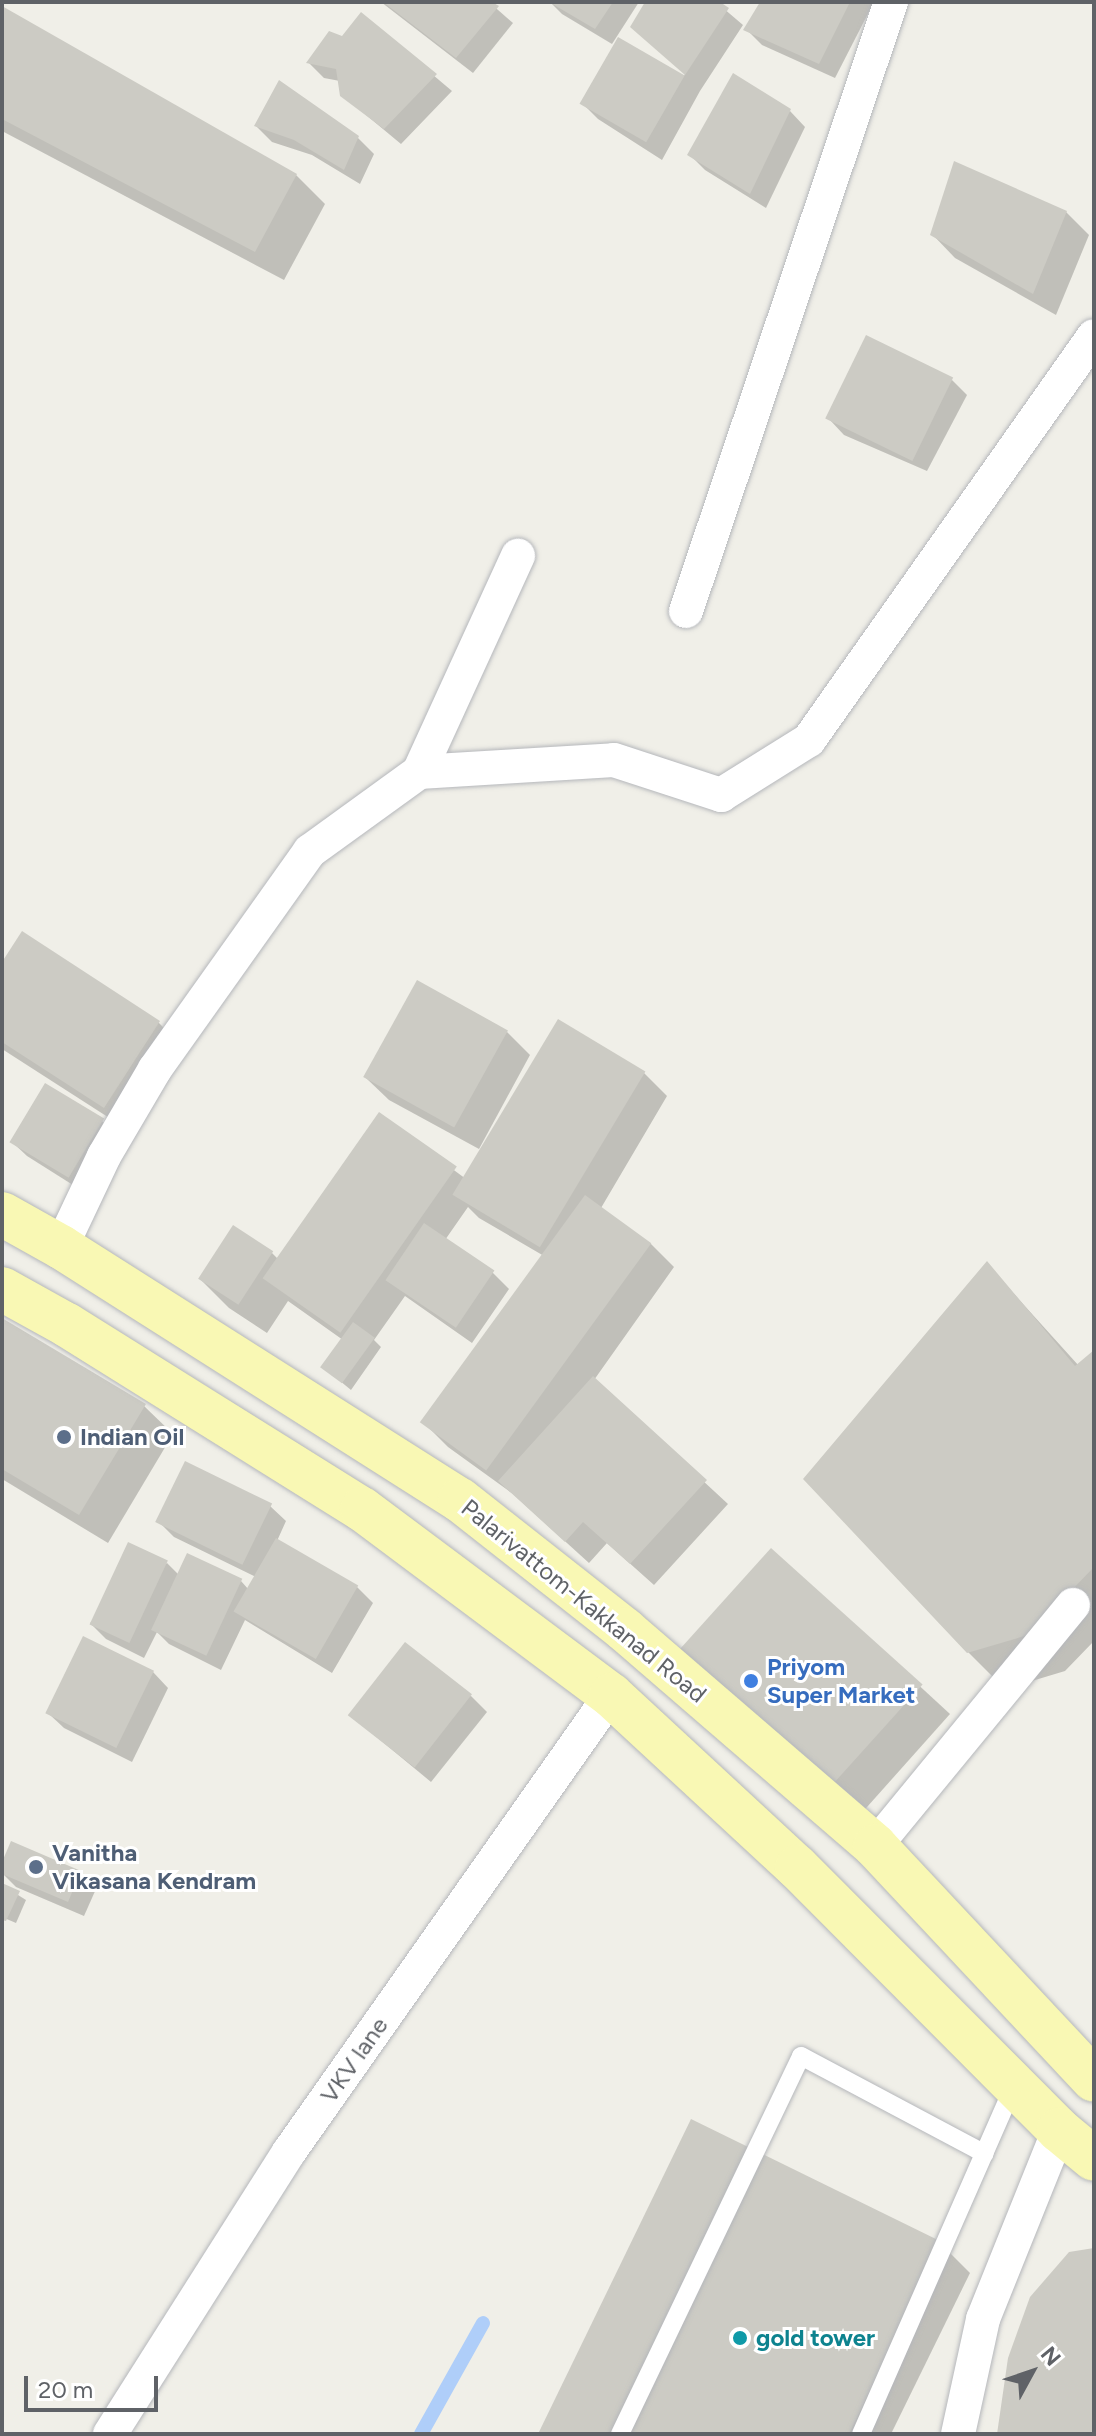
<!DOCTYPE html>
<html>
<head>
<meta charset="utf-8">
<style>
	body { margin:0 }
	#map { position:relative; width:1096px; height:2436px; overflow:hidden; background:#f0efe8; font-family:Figtree,sans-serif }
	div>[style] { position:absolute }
	.shadow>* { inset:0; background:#0003 }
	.stream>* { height:14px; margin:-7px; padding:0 7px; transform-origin:7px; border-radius:7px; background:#afcef9 }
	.building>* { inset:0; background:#cccbc4; transform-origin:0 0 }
	.roads { filter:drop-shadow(0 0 2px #b5b7bb) drop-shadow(0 0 2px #b5b7bb) }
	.service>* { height:18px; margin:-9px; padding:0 9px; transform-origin:9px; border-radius:9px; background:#fff }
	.minor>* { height:34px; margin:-17px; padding:0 17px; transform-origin:17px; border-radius:17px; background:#fff }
	.primary>* { height:44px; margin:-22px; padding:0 22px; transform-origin:22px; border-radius:22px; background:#f9f8b4 }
	.dots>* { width:22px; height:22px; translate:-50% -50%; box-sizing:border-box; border:4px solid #fff; border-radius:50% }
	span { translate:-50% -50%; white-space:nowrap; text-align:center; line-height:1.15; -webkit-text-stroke:6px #fff; paint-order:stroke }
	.service-label { font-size:24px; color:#4e5e75; font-weight:700 }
	.left { translate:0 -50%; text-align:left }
	.street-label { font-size:24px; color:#5f6267 }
	.shop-label { font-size:24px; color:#366cbe; font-weight:700 }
	.culture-label { font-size:24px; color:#0d838f; font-weight:700 }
	.frame { position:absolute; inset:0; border:4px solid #5f6267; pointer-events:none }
	.north { position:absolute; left:992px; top:2332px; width:80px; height:80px; -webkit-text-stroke:6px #fff; paint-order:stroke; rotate:50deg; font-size:22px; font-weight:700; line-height:32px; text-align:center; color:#5f6267 }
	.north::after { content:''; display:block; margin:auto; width:28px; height:36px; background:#5f6267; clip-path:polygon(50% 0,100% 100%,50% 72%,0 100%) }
	.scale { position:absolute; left:24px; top:2376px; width:134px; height:36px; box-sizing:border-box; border:4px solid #5f6267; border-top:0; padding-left:10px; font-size:24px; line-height:28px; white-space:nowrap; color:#5f6267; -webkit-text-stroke:6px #fff; paint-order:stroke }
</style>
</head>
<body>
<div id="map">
	<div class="shadow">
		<i style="clip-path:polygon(381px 2px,489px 2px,513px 23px,473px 73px)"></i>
		<i style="clip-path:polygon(550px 2px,639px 2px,612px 44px,562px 14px)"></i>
		<i style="clip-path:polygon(647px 2px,716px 2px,743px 25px,700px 91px,662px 160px,598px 119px,582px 103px,685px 75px)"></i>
		<i style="clip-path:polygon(762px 2px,874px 2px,835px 78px,762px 45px,746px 29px)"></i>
		<i style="clip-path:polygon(2px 8px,296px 175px,325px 204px,284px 280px,2px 131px)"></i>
		<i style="clip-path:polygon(362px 15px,452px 91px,401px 144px,342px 95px,340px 81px,324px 78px,309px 63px,343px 38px)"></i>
		<i style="clip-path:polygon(790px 111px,805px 127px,766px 208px,705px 170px,689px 154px)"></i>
		<i style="clip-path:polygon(256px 126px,358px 138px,374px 154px,360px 184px,312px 155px,272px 142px)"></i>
		<i style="clip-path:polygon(1066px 212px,1089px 235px,1056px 315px,955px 258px,932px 234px)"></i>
		<i style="clip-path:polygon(952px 380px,967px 395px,927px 471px,844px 435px,829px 419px)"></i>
		<i style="clip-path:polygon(2px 966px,159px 1023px,181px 1046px,128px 1130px,2px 1049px)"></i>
		<i style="clip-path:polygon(507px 1032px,530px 1055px,479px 1149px,389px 1100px,366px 1078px)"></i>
		<i style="clip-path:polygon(644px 1073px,667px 1096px,601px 1208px,651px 1244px,674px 1267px,594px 1380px,728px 1504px,654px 1585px,607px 1543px,589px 1563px,513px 1494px,448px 1447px,425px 1424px,544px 1256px,479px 1218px,468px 1207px,445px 1240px,493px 1273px,509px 1289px,472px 1343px,405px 1296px,374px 1340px,381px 1347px,351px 1390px,323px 1367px,343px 1340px,288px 1301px,267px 1333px,229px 1308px,200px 1279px,272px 1253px,278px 1259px,379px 1115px,466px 1179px)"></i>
		<i style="clip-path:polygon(102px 1121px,118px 1137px,84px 1192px,27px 1156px,11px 1141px)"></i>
		<i style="clip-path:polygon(987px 1264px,1079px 1366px,1094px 1353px,1094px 1641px,1065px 1671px,1005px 1689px,968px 1652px)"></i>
		<i style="clip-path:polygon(2px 1320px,144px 1406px,173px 1434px,108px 1543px,2px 1479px)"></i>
		<i style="clip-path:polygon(270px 1506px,286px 1521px,277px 1541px,357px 1587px,373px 1603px,332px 1673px,245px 1620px,221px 1670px,169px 1644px,157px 1632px,144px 1658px,106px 1639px,90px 1623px,167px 1563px,179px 1575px,241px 1581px,249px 1590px,256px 1577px,174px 1537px,158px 1521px)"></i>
		<i style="clip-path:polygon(772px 1550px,950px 1714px,859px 1816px,709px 1681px)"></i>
		<i style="clip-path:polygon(153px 1672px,168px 1688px,132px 1762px,64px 1728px,48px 1713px)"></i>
		<i style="clip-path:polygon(471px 1696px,487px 1712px,431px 1782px,350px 1715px)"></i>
		<i style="clip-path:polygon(2px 1867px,80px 1873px,96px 1889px,84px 1916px,16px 1887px,2px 1873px)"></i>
		<i style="clip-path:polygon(2px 1885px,26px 1900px,16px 1923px,2px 1917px)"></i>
		<i style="clip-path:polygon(941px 2244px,970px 2273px,891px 2434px,540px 2434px)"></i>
	</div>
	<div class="stream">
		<i style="left:421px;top:2434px;width:127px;rotate:-60.8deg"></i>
	</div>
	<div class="building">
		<i style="clip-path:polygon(383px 2px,492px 2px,499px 6px,456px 58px)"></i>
		<i style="clip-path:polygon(549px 2px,613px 2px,595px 29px)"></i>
		<i style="clip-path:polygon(645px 2px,720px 2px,729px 8px,685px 75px,630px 27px)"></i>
		<i style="clip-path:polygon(760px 2px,850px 2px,819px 64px,743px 30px)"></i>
		<i style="clip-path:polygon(2px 6px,297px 174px,255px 252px,2px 119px)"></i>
		<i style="clip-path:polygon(361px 12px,437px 74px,384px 129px,340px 96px,336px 69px,306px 63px,329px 31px,342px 36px)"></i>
		<i style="left:618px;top:37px;width:77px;height:77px;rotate:30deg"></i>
		<i style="clip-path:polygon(733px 73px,791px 109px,750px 194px,687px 155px)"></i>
		<i style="clip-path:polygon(279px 80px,359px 136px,344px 170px,294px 140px,254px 126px)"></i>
		<i style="clip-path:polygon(954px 161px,1067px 211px,1033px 294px,930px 235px)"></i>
		<i style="left:866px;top:335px;width:97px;height:93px;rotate:26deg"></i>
		<i style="clip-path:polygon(22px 931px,160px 1021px,104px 1108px,2px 1042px,2px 962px)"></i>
		<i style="left:417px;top:980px;width:104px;height:111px;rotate:29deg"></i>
		<i style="left:558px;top:1019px;width:102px;height:205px;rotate:31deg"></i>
		<i style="left:45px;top:1083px;width:69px;height:69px;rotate:31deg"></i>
		<i style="left:379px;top:1112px;width:95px;height:203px;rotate:35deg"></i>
		<i style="left:585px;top:1195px;width:82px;height:281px;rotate:36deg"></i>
		<i style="left:424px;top:1223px;width:85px;height:69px;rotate:34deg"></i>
		<i style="left:233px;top:1225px;width:48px;height:64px;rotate:33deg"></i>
		<i style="clip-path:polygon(987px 1261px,1075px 1366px,1094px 1350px,1094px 1567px,1028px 1635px,967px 1653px,803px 1479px)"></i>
		<i style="clip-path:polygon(2px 1318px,146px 1404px,79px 1515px,2px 1469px)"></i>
		<i style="left:353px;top:1322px;width:27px;height:56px;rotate:36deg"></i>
		<i style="clip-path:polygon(593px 1376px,707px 1480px,630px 1564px,583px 1522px,565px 1542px,498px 1481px)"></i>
		<i style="left:185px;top:1461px;width:97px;height:68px;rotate:26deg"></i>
		<i style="left:276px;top:1538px;width:95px;height:85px;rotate:30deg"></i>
		<i style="left:128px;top:1542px;width:44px;height:91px;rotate:25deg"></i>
		<i style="left:771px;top:1548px;width:204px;height:140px;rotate:42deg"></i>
		<i style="left:187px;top:1553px;width:61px;height:85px;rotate:25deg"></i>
		<i style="left:83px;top:1636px;width:79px;height:86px;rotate:26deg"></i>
		<i style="left:405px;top:1642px;width:85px;height:93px;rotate:38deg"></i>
		<i style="clip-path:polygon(11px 1841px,81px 1871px,68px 1902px,2px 1874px,2px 1862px)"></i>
		<i style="clip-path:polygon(2px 1883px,20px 1891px,6px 1921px,2px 1920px)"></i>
		<i style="clip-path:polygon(691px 2119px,942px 2242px,849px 2434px,538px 2434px)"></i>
		<i style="clip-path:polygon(1094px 2248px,1094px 2434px,997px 2434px,1008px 2358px,1030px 2297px,1069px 2252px)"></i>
	</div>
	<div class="roads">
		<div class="service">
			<i style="left:620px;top:2434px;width:419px;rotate:-64.4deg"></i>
			<i style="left:801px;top:2056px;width:208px;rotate:28deg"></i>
			<i style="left:861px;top:2434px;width:381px;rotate:-66.3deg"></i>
		</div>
		<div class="minor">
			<i style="left:686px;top:611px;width:643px;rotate:-71.4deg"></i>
			<i style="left:419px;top:772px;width:238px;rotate:-65.4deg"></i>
			<i style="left:61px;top:1247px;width:101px;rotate:-64.7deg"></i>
			<i style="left:104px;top:1156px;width:101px;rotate:-59.6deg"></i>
			<i style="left:155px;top:1069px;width:267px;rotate:-54.6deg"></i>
			<i style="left:310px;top:851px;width:135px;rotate:-35.9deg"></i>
			<i style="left:419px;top:772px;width:195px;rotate:-3.5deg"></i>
			<i style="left:614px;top:760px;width:113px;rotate:18.1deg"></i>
			<i style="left:721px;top:795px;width:104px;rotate:-32deg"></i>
			<i style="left:809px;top:740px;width:494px;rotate:-54.8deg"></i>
			<i style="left:875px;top:1846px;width:312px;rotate:-50.6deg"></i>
			<i style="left:110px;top:2434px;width:334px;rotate:-57.6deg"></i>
			<i style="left:289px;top:2152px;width:559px;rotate:-54.83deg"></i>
			<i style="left:958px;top:2434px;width:118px;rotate:-77.7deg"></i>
			<i style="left:983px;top:2319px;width:204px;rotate:-68.1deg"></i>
		</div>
		<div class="primary">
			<i style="left:2px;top:1214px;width:68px;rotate:29.2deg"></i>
			<i style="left:61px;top:1247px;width:472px;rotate:32.4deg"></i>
			<i style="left:460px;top:1500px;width:210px;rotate:38.2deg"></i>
			<i style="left:625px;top:1630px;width:330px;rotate:40.8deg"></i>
			<i style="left:875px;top:1846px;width:320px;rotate:46.9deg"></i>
			<i style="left:2px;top:1289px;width:74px;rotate:29deg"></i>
			<i style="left:67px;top:1325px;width:348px;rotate:32deg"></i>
			<i style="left:362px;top:1509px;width:311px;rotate:36.8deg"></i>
			<i style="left:611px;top:1695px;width:253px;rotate:42.8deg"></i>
			<i style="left:797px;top:1867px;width:371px;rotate:45.1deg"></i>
			<i style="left:1059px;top:2130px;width:45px;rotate:39.6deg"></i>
		</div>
	</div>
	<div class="dots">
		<i style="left:64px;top:1437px;background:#5c6f8a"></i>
		<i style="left:751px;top:1681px;background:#3f7fe0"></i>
		<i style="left:36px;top:1867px;background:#5c6f8a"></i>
		<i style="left:740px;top:2338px;background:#0f9aa8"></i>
	</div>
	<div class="service-label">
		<span class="left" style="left:80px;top:1437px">Indian Oil</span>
		<span class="left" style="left:52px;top:1867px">Vanitha<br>Vikasana Kendram</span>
	</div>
	<div class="street-label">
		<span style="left:584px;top:1601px;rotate:39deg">Palarivattom-Kakkanad Road</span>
		<span style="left:354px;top:2060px;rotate:-55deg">VKV lane</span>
	</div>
	<div class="shop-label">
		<span class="left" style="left:767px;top:1681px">Priyom<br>Super Market</span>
	</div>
	<div class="culture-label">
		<span class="left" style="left:756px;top:2338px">gold tower</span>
	</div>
	<div class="frame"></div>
	<div class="north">N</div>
	<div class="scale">20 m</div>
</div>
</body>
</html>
